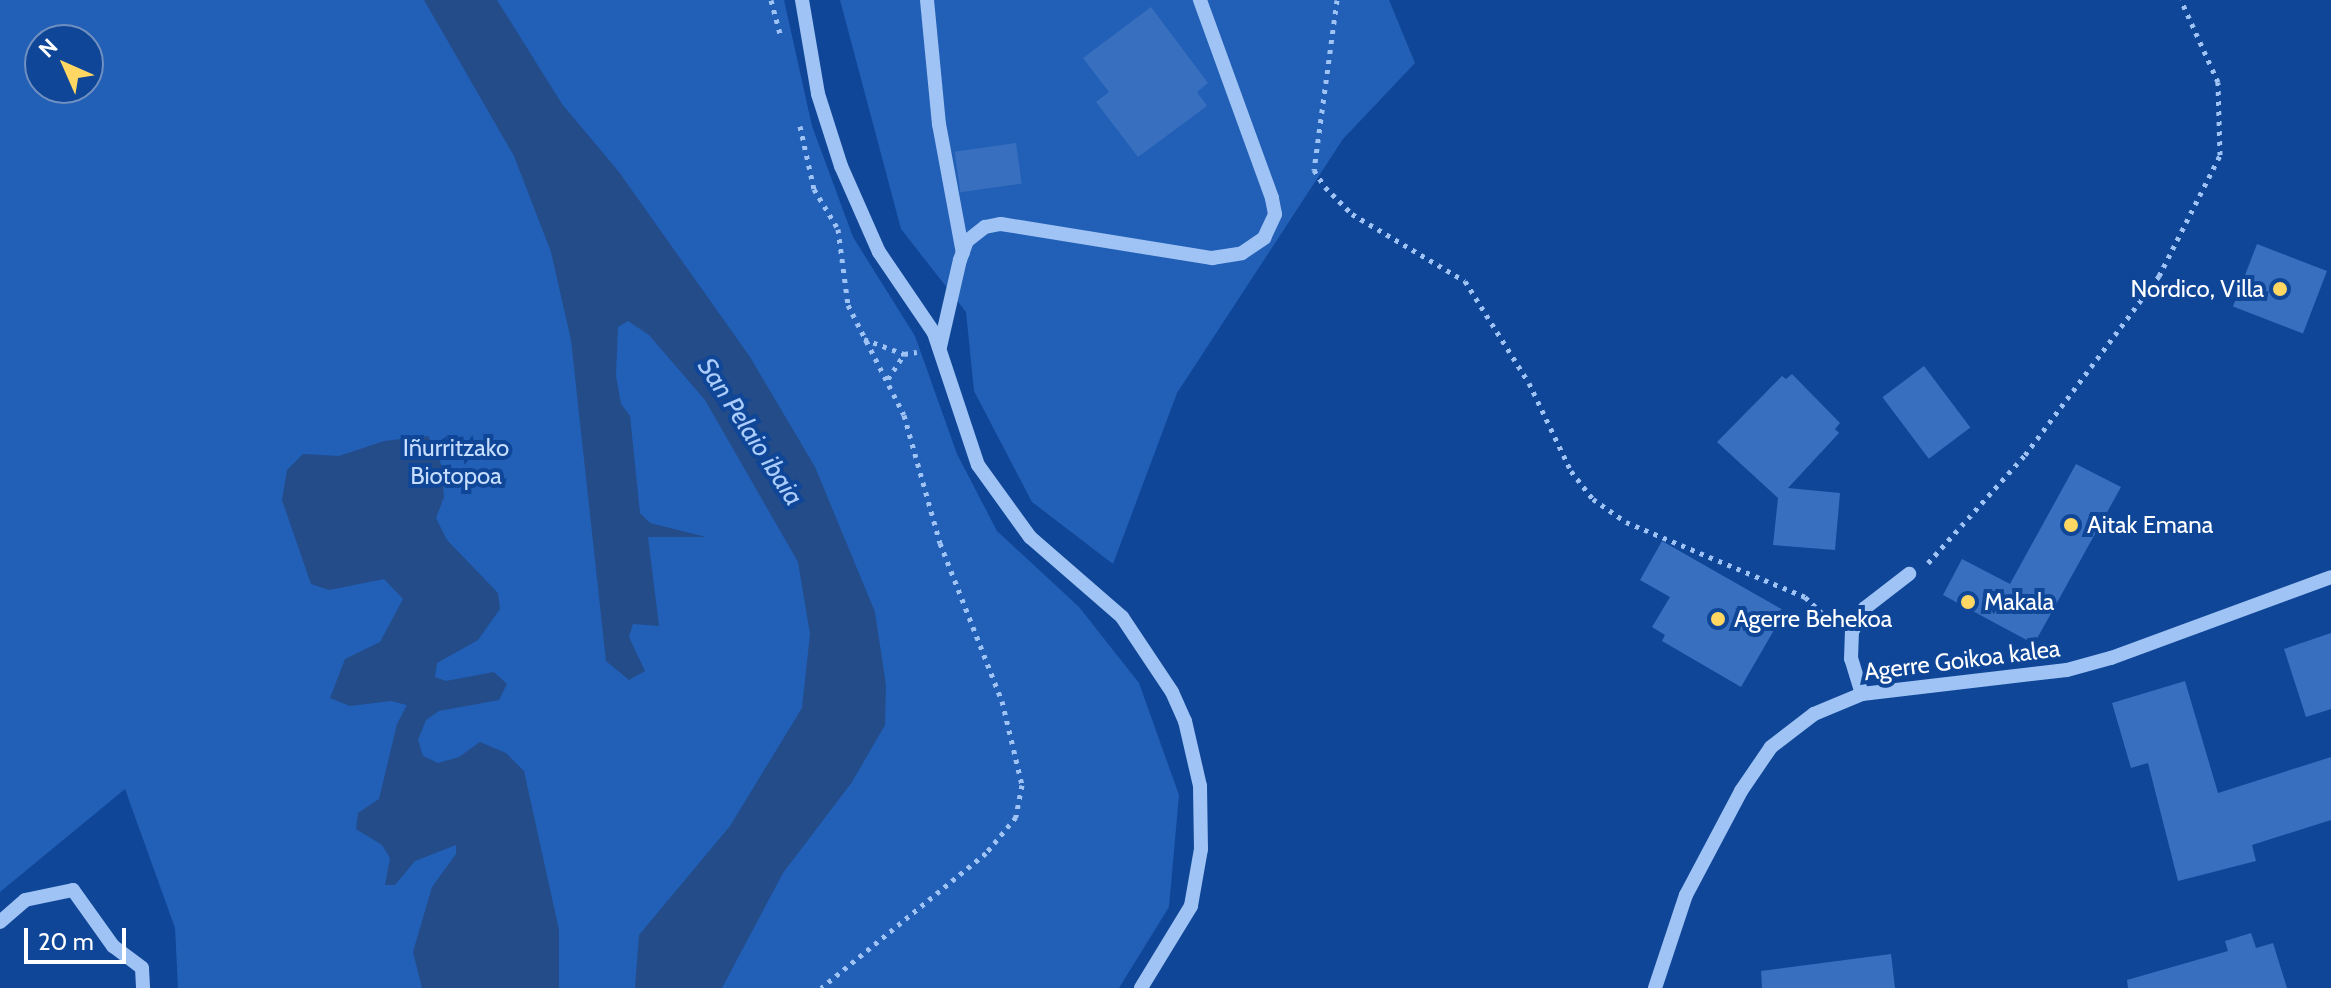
<!DOCTYPE html>
<html>
<head>
<meta charset="utf-8">
<style>
	body { margin:0 }
	#map { position:relative; width:2331px; height:988px; overflow:hidden; background:#0f4697; font-family:Cabin,sans-serif }
	div>[style] { position:absolute }
	.green>* { inset:0; background:#225fb6 }
	.water>* { inset:0; background:#234c88 }
	.building>* { inset:0; background:#3870bf; transform-origin:0 0 }
	.path>* { height:5px; margin-top:-2.5px; transform-origin:0; background:repeating-linear-gradient(90deg,#9fc3f4 0 4px,transparent 0 10px) }
	.minor>* { height:14px; margin:-7px; padding:0 7px; transform-origin:7px; border-radius:7px; background:#9fc3f4 }
	.dots>* { width:22px; height:22px; translate:-50% -50%; box-sizing:border-box; border:4px solid #0f4697; border-radius:50% }
	span { translate:-50% -50%; white-space:nowrap; text-align:center; line-height:1.15; -webkit-text-stroke:8px #0f4697; paint-order:stroke }
	.poi-label { font-size:24px; color:#fff }
	.right { translate:-100% -50%; text-align:right }
	.left { translate:0 -50%; text-align:left }
	.park-label { font-size:24px; color:#c7defe }
	.street-label { font-size:24px; color:#fff }
	.water-label { font-size:26px; color:#abcdfb; font-style:italic }
	.north { position:absolute; left:24px; top:24px; width:80px; height:80px; box-sizing:border-box; background:#0f4697; border:2px solid #6f90c1; border-radius:50%; rotate:315deg; font-size:22px; font-weight:700; line-height:32px; text-align:center; color:#fff }
	.north::after { content:''; display:block; margin:auto; width:28px; height:36px; background:#ffd762; clip-path:polygon(50% 0,100% 100%,50% 72%,0 100%) }
	.scale { position:absolute; left:24px; top:928px; width:102px; height:36px; box-sizing:border-box; border:4px solid #fff; border-top:0; padding-left:10px; font-size:24px; line-height:28px; white-space:nowrap; color:#fff; -webkit-text-stroke:6px #0f4697; paint-order:stroke }
</style>
</head>
<body>
<div id="map">
	<div class="green">
		<i style="clip-path:polygon(evenodd,0 0,784px 0,812px 126px,853px 237px,915px 336px,957px 454px,997px 531px,1079px 607px,1139px 683px,1179px 795px,1169px 907px,1119px 988px,178px 988px,175px 928px,125px 789px,0 892px,0 0,40px 40px,88px 40px,88px 88px,40px 88px,40px 40px)"></i>
		<i style="clip-path:polygon(840px 0,1389px 0,1415px 63px,1343px 139px,1177px 393px,1113px 564px,1032px 502px,974px 391px,966px 312px,901px 229px)"></i>
	</div>
	<div class="water">
		<i style="clip-path:polygon(424px 0,497px 0,562px 104px,619px 172px,750px 357px,815px 467px,875px 612px,886px 685px,885px 725px,852px 782px,783px 873px,722px 988px,635px 988px,639px 935px,730px 826px,802px 708px,810px 634px,798px 562px,705px 400px,649px 335px,628px 321px,618px 327px,616px 376px,621px 404px,630px 416px,640px 513px,650px 523px,706px 537px,648px 537px,659px 626px,633px 624px,629px 637px,645px 671px,629px 680px,606px 661px,571px 340px,551px 252px,514px 156px)"></i>
		<i style="clip-path:polygon(428px 436px,441px 464px,444px 497px,436px 518px,447px 540px,498px 593px,500px 609px,478px 640px,437px 663px,435px 677px,446px 681px,494px 672px,507px 684px,499px 700px,439px 711px,426px 720px,418px 740px,423px 756px,438px 763px,459px 757px,480px 742px,506px 753px,524px 771px,559px 930px,559px 988px,422px 988px,413px 952px,432px 887px,456px 854px,456px 845px,415px 861px,395px 885px,385px 885px,390px 858px,382px 845px,356px 829px,358px 813px,379px 799px,397px 724px,407px 705px,391px 701px,350px 706px,330px 698px,345px 659px,380px 642px,403px 599px,384px 579px,329px 590px,311px 584px,282px 500px,287px 470px,303px 454px,339px 456px,384px 441px)"></i>
	</div>
	<div class="building">
		<i style="clip-path:polygon(1151px 7px,1208px 83px,1197px 92px,1207px 106px,1138px 157px,1096px 102px,1109px 92px,1083px 58px)"></i>
		<i style="left:1016px;top:143px;width:41px;height:62px;rotate:82deg"></i>
		<i style="left:2257px;top:244px;width:75px;height:67px;rotate:21deg"></i>
		<i style="left:1924px;top:366px;width:77px;height:52px;rotate:53deg"></i>
		<i style="clip-path:polygon(1792px 374px,1840px 423px,1835px 429px,1839px 433px,1788px 488px,1840px 493px,1835px 550px,1773px 545px,1778px 498px,1717px 442px,1782px 376px,1786px 379px)"></i>
		<i style="clip-path:polygon(2076px 464px,2121px 487px,2034px 644px,1943px 595px,1962px 559px,2010px 584px)"></i>
		<i style="clip-path:polygon(1662px 541px,1785px 611px,1741px 687px,1662px 641px,1665px 635px,1652px 627px,1670px 597px,1640px 580px)"></i>
		<i style="clip-path:polygon(2331px 633px,2331px 709px,2306px 717px,2284px 649px)"></i>
		<i style="clip-path:polygon(2185px 681px,2218px 793px,2331px 757px,2331px 820px,2252px 845px,2256px 861px,2178px 881px,2148px 763px,2131px 768px,2112px 703px)"></i>
		<i style="clip-path:polygon(2251px 933px,2256px 948px,2273px 943px,2287px 988px,2128px 988px,2127px 980px,2228px 951px,2225px 941px)"></i>
		<i style="clip-path:polygon(1891px 954px,1895px 988px,1762px 988px,1761px 971px)"></i>
	</div>
	<div class="path">
		<i style="left:771px;top:0;width:39px;rotate:75deg"></i>
		<i style="left:1337px;top:0;width:172px;rotate:97.7deg"></i>
		<i style="left:1314px;top:170px;width:20px;rotate:57deg"></i>
		<i style="left:1325px;top:187px;width:38px;rotate:45deg"></i>
		<i style="left:1352px;top:214px;width:131px;rotate:30.7deg"></i>
		<i style="left:1465px;top:281px;width:120px;rotate:57.9deg"></i>
		<i style="left:1529px;top:383px;width:98px;rotate:64.5deg"></i>
		<i style="left:1571px;top:471px;width:36px;rotate:52deg"></i>
		<i style="left:1593px;top:499px;width:40px;rotate:34.9deg"></i>
		<i style="left:1626px;top:522px;width:194px;rotate:22.7deg"></i>
		<i style="left:1805px;top:597px;width:37px;rotate:43deg"></i>
		<i style="left:800px;top:126px;width:65px;rotate:77.5deg"></i>
		<i style="left:814px;top:189px;width:47px;rotate:59deg"></i>
		<i style="left:838px;top:229px;width:77px;rotate:82.5deg"></i>
		<i style="left:848px;top:305px;width:123px;rotate:63deg"></i>
		<i style="left:904px;top:415px;width:133px;rotate:74.3deg"></i>
		<i style="left:940px;top:543px;width:170px;rotate:68.6deg"></i>
		<i style="left:1002px;top:701px;width:86px;rotate:76.6deg"></i>
		<i style="left:1022px;top:785px;width:33px;rotate:101deg"></i>
		<i style="left:1016px;top:817px;width:47px;rotate:129.8deg"></i>
		<i style="left:986px;top:853px;width:213px;rotate:140.7deg"></i>
		<i style="left:864px;top:339px;width:43px;rotate:20.6deg"></i>
		<i style="left:888px;top:379px;width:30px;rotate:-57deg"></i>
		<i style="left:904px;top:354px;width:13px;rotate:-9deg"></i>
		<i style="left:1928px;top:563px;width:145px;rotate:-48.1deg"></i>
		<i style="left:2025px;top:455px;width:224px;rotate:-53.2deg"></i>
		<i style="left:2159px;top:276px;width:136px;rotate:-63.2deg"></i>
		<i style="left:2220px;top:155px;width:73px;rotate:-91.6deg"></i>
		<i style="left:2218px;top:82px;width:90px;rotate:-114.3deg"></i>
	</div>
	<div class="minor">
		<i style="left:802px;top:0;width:95px;rotate:80.3deg"></i>
		<i style="left:818px;top:94px;width:76px;rotate:72.3deg"></i>
		<i style="left:841px;top:166px;width:94px;rotate:66.2deg"></i>
		<i style="left:879px;top:252px;width:98px;rotate:55.8deg"></i>
		<i style="left:934px;top:333px;width:139px;rotate:71.6deg"></i>
		<i style="left:978px;top:465px;width:89px;rotate:54.2deg"></i>
		<i style="left:1030px;top:537px;width:122px;rotate:41deg"></i>
		<i style="left:1122px;top:617px;width:90px;rotate:56.3deg"></i>
		<i style="left:1172px;top:692px;width:32px;rotate:66deg"></i>
		<i style="left:1185px;top:721px;width:67px;rotate:77deg"></i>
		<i style="left:1200px;top:786px;width:63px;rotate:89.1deg"></i>
		<i style="left:1201px;top:849px;width:58px;rotate:100deg"></i>
		<i style="left:1191px;top:906px;width:96px;rotate:121.4deg"></i>
		<i style="left:927px;top:0;width:125px;rotate:84.5deg"></i>
		<i style="left:939px;top:124px;width:131px;rotate:79.5deg"></i>
		<i style="left:940px;top:347px;width:89px;rotate:-77.1deg"></i>
		<i style="left:960px;top:260px;width:20px;rotate:-70deg"></i>
		<i style="left:967px;top:241px;width:23px;rotate:-38deg"></i>
		<i style="left:985px;top:227px;width:16px;rotate:-11deg"></i>
		<i style="left:1001px;top:224px;width:214px;rotate:9.2deg"></i>
		<i style="left:1212px;top:258px;width:30px;rotate:-9deg"></i>
		<i style="left:1242px;top:253px;width:27px;rotate:-34deg"></i>
		<i style="left:1264px;top:238px;width:26px;rotate:-65deg"></i>
		<i style="left:1275px;top:214px;width:16px;rotate:-101deg"></i>
		<i style="left:1272px;top:198px;width:211px;rotate:-110deg"></i>
		<i style="left:1862px;top:694px;width:37px;rotate:-107deg"></i>
		<i style="left:1851px;top:659px;width:27px;rotate:-88deg"></i>
		<i style="left:1852px;top:632px;width:27px;rotate:-62deg"></i>
		<i style="left:1865px;top:608px;width:56px;rotate:-37.7deg"></i>
		<i style="left:0;top:922px;width:33px;rotate:-41deg"></i>
		<i style="left:25px;top:900px;width:49px;rotate:-11.8deg"></i>
		<i style="left:73px;top:890px;width:69px;rotate:54.5deg"></i>
		<i style="left:113px;top:946px;width:36px;rotate:37deg"></i>
		<i style="left:142px;top:968px;width:20px;rotate:87deg"></i>
		<i style="left:1655px;top:988px;width:98px;rotate:-71.6deg"></i>
		<i style="left:1686px;top:895px;width:118px;rotate:-62.1deg"></i>
		<i style="left:1741px;top:791px;width:53px;rotate:-55.7deg"></i>
		<i style="left:1771px;top:747px;width:54px;rotate:-37.5deg"></i>
		<i style="left:1814px;top:714px;width:52px;rotate:-22.6deg"></i>
		<i style="left:1862px;top:694px;width:206px;rotate:-6.7deg"></i>
		<i style="left:2067px;top:670px;width:46px;rotate:-15.3deg"></i>
		<i style="left:2111px;top:658px;width:234px;rotate:-20.2deg"></i>
	</div>
	<div class="dots">
		<i style="left:2280px;top:289px;background:#ffd762"></i>
		<i style="left:2071px;top:525px;background:#ffd762"></i>
		<i style="left:1968px;top:602px;background:#ffd762"></i>
		<i style="left:1718px;top:619px;background:#ffd762"></i>
	</div>
	<div class="poi-label">
		<span class="right" style="left:2264px;top:289px">Nordico, Villa</span>
		<span class="left" style="left:2087px;top:525px">Aitak Emana</span>
		<span class="left" style="left:1984px;top:602px">Makala</span>
		<span class="left" style="left:1734px;top:619px">Agerre Behekoa</span>
	</div>
	<div class="park-label">
		<span style="left:456px;top:462px">Iñurritzako<br>Biotopoa</span>
	</div>
	<div class="street-label">
		<span style="left:1962px;top:660px;rotate:-7deg">Agerre Goikoa kalea</span>
	</div>
	<div class="water-label">
		<span style="left:750px;top:432px;rotate:57deg">San Pelaio ibaia</span>
	</div>
	<div class="north">N</div>
	<div class="scale">20 m</div>
</div>
</body>
</html>
